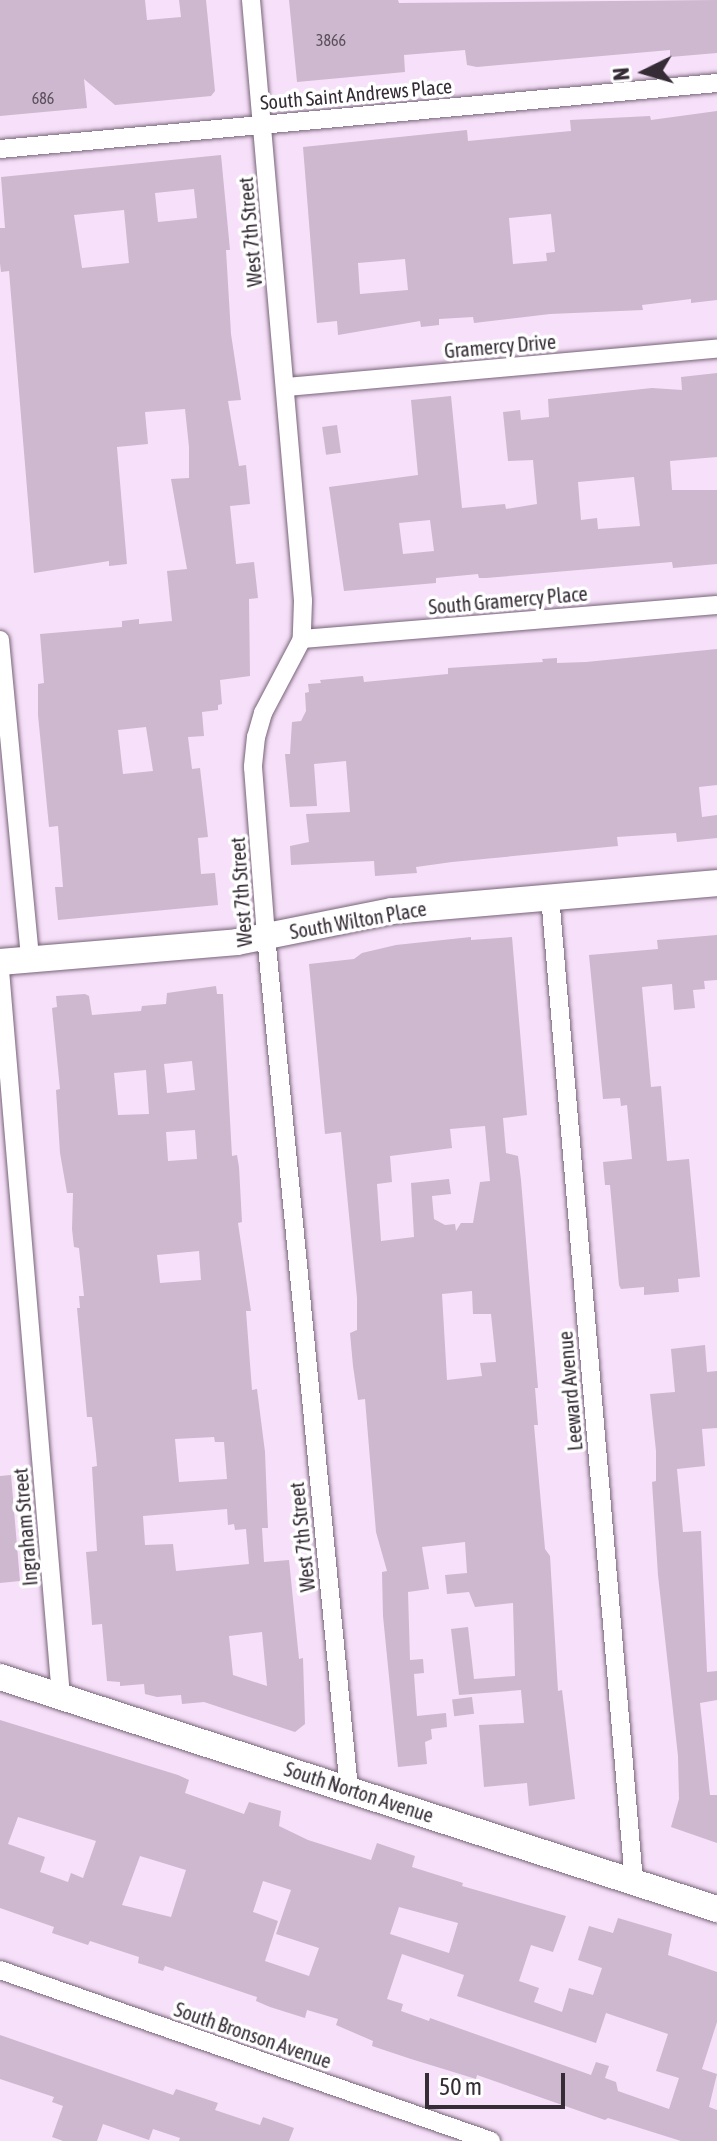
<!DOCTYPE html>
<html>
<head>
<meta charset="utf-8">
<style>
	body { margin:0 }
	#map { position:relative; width:717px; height:2141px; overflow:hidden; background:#f7e0f9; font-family:"Asap Condensed",sans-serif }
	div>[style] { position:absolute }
	.building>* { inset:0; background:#cdb8cf; transform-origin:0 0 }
	.roads { filter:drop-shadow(0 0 2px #776479) drop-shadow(0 0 2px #776479) }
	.street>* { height:18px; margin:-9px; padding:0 9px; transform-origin:9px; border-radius:9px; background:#fff }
	.secondary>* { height:26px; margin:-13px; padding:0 13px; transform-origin:13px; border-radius:13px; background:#fff }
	span { translate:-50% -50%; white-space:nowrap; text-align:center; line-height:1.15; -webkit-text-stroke:7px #fff; paint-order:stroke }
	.number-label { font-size:16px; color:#5b4f5c }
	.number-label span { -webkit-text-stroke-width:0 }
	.street-label { font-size:20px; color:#352c36 }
	.north { position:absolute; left:605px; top:32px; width:80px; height:80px; -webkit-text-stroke:6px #fff; paint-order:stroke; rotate:265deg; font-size:22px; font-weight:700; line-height:32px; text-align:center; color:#352c36 }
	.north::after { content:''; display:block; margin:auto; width:28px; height:36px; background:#352c36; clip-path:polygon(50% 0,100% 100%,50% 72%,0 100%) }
	.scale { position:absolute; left:425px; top:2073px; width:140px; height:36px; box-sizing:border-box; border:4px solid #352c36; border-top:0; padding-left:10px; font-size:24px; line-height:28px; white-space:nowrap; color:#352c36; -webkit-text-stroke:6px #fff; paint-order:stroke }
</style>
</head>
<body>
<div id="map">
	<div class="building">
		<i style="clip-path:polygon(0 0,145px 0,147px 20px,181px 17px,179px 0,206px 0,215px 91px,211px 96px,115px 105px,84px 79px,87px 108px,0 116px)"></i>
		<i style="clip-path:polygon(289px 0,398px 0,399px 3px,717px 0,717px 53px,670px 57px,670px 50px,477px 67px,467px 65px,465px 50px,404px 55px,405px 72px,297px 82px)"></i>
		<i style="clip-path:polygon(evenodd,717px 111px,717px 300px,691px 303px,691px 299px,642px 305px,643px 310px,550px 314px,474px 323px,473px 317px,439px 319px,439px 325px,421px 327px,420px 321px,338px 335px,337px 321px,317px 323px,303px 147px,467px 130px,468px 141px,571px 131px,570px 120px,650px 116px,651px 120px,717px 111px,551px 214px,555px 252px,546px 253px,547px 261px,513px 264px,509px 218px,551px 214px,717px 111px,405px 259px,408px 290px,360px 294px,358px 263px,405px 259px)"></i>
		<i style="clip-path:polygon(evenodd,221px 155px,230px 250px,226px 250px,231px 334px,241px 400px,228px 401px,239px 466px,246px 465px,250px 504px,230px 506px,236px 564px,254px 562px,258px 598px,249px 599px,250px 676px,220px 680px,222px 704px,218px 705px,218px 710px,202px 712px,204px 736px,188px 737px,192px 769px,200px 768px,208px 837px,198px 838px,201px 874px,215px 873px,218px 905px,58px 920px,55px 887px,63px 887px,58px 826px,49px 827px,38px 715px,38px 684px,44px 683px,40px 634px,122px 627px,122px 621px,139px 619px,139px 624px,172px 621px,167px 571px,187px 569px,171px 479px,189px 478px,189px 447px,185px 409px,145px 412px,148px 444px,117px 447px,127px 564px,109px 566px,109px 561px,34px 573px,9px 271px,1px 272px,0 263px,0 228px,5px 228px,1px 177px,221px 155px,194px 189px,197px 218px,158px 222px,155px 193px,194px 189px,221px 155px,124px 210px,129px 263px,82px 268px,74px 215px,124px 210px,221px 155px,146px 727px,153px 771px,123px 774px,118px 730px,146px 727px)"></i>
		<i style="clip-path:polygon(evenodd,717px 373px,717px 457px,670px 461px,672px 490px,717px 490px,717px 564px,673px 568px,672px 562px,486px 578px,479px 578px,478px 574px,436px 578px,436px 583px,344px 591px,329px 487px,418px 475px,411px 400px,451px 396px,462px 508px,505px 504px,506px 509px,537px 504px,533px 460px,508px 461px,503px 412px,520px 410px,521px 420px,549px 417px,548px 399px,652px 388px,682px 390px,681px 377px,717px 373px,634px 477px,640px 526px,598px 529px,597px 518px,581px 520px,578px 482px,634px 477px,717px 373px,430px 520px,434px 551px,403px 554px,399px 523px,430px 520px)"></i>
		<i style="left:337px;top:425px;width:28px;height:15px;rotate:82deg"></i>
		<i style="clip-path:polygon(717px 649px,717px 785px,699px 787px,702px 817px,717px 815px,717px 838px,677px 842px,676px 833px,617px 837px,618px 846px,452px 862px,416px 867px,417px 873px,375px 876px,374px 861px,291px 865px,290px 846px,309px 842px,306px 814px,350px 812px,346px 761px,314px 764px,317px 806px,290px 807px,285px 754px,290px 754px,292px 722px,301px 721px,306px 711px,305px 693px,309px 692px,308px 684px,321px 683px,320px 680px,363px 676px,364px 682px,448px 674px,448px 668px,543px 662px,542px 659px,557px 658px,557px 663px,586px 662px)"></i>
		<i style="clip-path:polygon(717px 935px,717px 980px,704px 981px,705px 989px,693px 990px,695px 1008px,674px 1010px,672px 984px,642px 987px,651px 1087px,661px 1086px,667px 1161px,689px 1159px,700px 1277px,678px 1279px,679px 1292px,644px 1295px,644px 1287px,621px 1289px,619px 1285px,610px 1185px,605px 1185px,603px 1162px,632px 1159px,627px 1105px,621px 1106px,620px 1098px,603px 1099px,589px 955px,658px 949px,657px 940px)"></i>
		<i style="clip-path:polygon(evenodd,471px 937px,471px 940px,512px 937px,527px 1115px,503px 1118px,506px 1153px,518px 1156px,521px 1180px,538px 1388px,535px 1388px,538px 1425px,534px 1425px,545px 1549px,550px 1556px,558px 1691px,562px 1690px,575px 1799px,529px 1806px,527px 1783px,484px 1787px,481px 1750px,479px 1725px,524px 1723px,521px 1690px,459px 1695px,451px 1629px,468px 1627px,474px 1679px,515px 1676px,513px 1603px,475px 1607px,469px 1592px,447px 1594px,445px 1575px,467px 1573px,465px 1542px,422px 1547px,429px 1589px,408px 1592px,410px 1660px,423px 1659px,424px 1673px,414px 1674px,417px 1716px,446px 1713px,447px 1727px,431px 1729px,432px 1739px,425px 1742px,427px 1764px,398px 1767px,383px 1616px,382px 1572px,387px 1571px,376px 1532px,365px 1399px,358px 1400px,353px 1366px,350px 1333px,357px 1330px,357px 1298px,341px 1132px,325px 1134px,309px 964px,354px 959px,362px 953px,396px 945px,471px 937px,485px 1126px,490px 1181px,480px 1182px,473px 1223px,461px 1223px,456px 1231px,455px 1224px,445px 1225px,434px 1219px,432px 1196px,451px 1194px,449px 1179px,411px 1183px,414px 1237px,381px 1241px,377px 1184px,392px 1182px,390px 1156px,452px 1148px,450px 1129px,485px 1126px,471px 937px,472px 1291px,473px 1314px,491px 1314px,496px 1362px,480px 1363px,482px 1376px,447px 1380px,442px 1294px,472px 1291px)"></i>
		<i style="clip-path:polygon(evenodd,216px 986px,217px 994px,223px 994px,232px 1156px,237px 1155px,239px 1167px,242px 1222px,238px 1223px,251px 1311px,246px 1311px,252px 1390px,257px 1389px,265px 1452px,268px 1528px,262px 1528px,264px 1562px,289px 1560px,299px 1659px,303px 1658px,305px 1724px,295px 1732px,204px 1702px,182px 1704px,181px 1695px,157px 1697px,145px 1694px,144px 1684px,120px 1686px,120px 1682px,107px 1681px,102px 1624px,92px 1625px,91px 1611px,86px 1552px,97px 1551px,92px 1467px,97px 1466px,96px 1454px,92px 1417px,87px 1417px,77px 1308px,80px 1308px,79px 1296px,84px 1296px,79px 1248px,74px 1247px,72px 1229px,73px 1193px,67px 1193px,60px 1153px,56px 1090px,60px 1089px,52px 1008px,57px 1007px,56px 996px,85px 994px,89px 996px,92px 1015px,141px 1011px,142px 1006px,166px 1004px,167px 993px,216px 986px,192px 1061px,195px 1090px,167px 1093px,164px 1064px,192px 1061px,216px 986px,146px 1070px,149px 1114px,118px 1115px,114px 1073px,146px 1070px,216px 986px,195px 1130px,197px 1159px,168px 1161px,166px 1132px,195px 1130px,216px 986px,199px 1251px,201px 1280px,160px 1283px,157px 1255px,199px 1251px,216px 986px,214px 1437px,215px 1442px,224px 1442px,227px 1479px,179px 1482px,175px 1439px,214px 1437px,216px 986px,227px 1509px,228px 1525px,234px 1524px,235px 1530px,246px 1529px,249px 1564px,176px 1571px,173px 1544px,145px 1545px,143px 1516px,227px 1509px,216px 986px,262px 1632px,267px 1686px,233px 1675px,229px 1636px,262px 1632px)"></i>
		<i style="clip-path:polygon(705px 1345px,707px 1372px,717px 1371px,717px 1428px,702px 1429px,705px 1466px,677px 1469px,683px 1532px,701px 1531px,707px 1672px,717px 1671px,717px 1700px,700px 1703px,710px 1795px,717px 1795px,717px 1843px,671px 1827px,679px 1799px,678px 1756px,658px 1575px,652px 1482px,656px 1481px,656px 1451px,650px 1394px,675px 1392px,671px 1349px)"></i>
		<i style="clip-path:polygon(11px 1475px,20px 1581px,0 1583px,0 1476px)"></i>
		<i style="left:472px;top:1697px;width:17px;height:20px;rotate:83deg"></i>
		<i style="clip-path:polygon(evenodd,0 1720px,178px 1775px,189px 1780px,185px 1793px,244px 1814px,249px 1802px,281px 1811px,279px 1826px,308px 1840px,371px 1860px,377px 1843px,415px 1856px,412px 1867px,463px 1883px,462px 1886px,566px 1916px,553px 1952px,531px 1945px,519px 1981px,539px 1988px,534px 2002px,562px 2012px,569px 1988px,593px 1995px,602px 1968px,578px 1960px,589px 1926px,613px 1933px,618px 1918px,672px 1934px,668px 1955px,717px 1972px,717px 2022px,702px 2069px,717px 2074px,709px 2107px,717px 2110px,717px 2141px,681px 2141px,608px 2118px,605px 2120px,477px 2075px,476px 2079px,411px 2059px,372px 2046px,373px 2041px,336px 2025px,338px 2019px,307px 2010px,305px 2018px,270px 2007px,256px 2001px,257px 1997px,165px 1966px,163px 1971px,138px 1963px,139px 1957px,90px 1941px,88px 1945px,52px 1933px,54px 1927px,0 1908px,0 1720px,18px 1817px,96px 1841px,83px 1878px,71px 1873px,68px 1882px,40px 1872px,45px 1857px,8px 1844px,18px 1817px,0 1720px,140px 1856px,186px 1870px,171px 1917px,122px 1905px,140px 1856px,0 1720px,263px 1881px,291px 1890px,276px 1934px,319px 1948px,309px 1976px,265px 1961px,278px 1921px,253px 1912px,263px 1881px,0 1720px,399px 1907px,458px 1923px,449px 1953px,390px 1934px,399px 1907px,0 1720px,402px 1954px,464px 1975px,457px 1996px,596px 2043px,606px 2013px,668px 2034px,656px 2071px,679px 2078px,669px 2109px,618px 2091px,616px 2082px,605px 2078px,609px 2066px,596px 2062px,591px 2075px,430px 2018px,429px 2021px,401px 2011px,403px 2004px,387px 1999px,402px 1954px)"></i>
		<i style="clip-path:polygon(0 2035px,173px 2095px,176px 2089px,218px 2103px,215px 2110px,260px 2125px,263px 2117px,294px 2128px,289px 2141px,179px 2141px,180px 2138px,153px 2129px,149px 2140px,103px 2124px,97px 2141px,63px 2141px,52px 2137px,63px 2106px,52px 2102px,54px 2097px,0 2079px)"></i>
	</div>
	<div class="roads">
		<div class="street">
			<i style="left:251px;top:0;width:603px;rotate:85.05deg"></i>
			<i style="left:303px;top:601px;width:38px;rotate:92deg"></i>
			<i style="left:302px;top:639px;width:84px;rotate:117.8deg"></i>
			<i style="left:263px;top:713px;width:25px;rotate:106deg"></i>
			<i style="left:256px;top:737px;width:30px;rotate:96deg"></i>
			<i style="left:253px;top:767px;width:169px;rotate:85.6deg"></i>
			<i style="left:266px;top:936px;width:857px;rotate:84.44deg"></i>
			<i style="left:0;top:149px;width:720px;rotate:-5.26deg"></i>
			<i style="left:287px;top:387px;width:432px;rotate:-5.1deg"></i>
			<i style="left:302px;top:639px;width:416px;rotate:-4.7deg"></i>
			<i style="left:0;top:640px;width:320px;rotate:84.6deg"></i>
			<i style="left:550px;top:896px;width:990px;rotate:85.13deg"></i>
			<i style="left:0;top:970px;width:730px;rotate:85.2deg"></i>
			<i style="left:0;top:1970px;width:520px;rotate:19.2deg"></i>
		</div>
		<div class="secondary">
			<i style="left:0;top:962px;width:238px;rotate:-4.8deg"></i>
			<i style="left:237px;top:942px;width:158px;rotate:-11.3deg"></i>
			<i style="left:392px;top:911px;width:326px;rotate:-4.9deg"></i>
			<i style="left:0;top:1677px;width:754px;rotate:17.93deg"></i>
		</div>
	</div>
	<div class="number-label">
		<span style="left:331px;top:40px">3866</span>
		<span style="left:43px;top:98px">686</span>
	</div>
	<div class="street-label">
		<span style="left:356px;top:94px;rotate:-5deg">South Saint Andrews Place</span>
		<span style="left:250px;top:232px;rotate:-95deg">West 7th Street</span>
		<span style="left:500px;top:346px;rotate:-5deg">Gramercy Drive</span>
		<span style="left:508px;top:600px;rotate:-5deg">South Gramercy Place</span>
		<span style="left:241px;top:892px;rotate:-94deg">West 7th Street</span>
		<span style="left:358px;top:920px;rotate:-10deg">South Wilton Place</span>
		<span style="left:570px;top:1391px;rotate:-95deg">Leeward Avenue</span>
		<span style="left:25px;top:1527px;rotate:-95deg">Ingraham Street</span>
		<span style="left:302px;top:1537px;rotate:-96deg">West 7th Street</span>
		<span style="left:359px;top:1792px;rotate:18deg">South Norton Avenue</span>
		<span style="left:253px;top:2035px;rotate:19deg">South Bronson Avenue</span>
	</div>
	<div class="north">N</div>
	<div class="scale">50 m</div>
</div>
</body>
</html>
